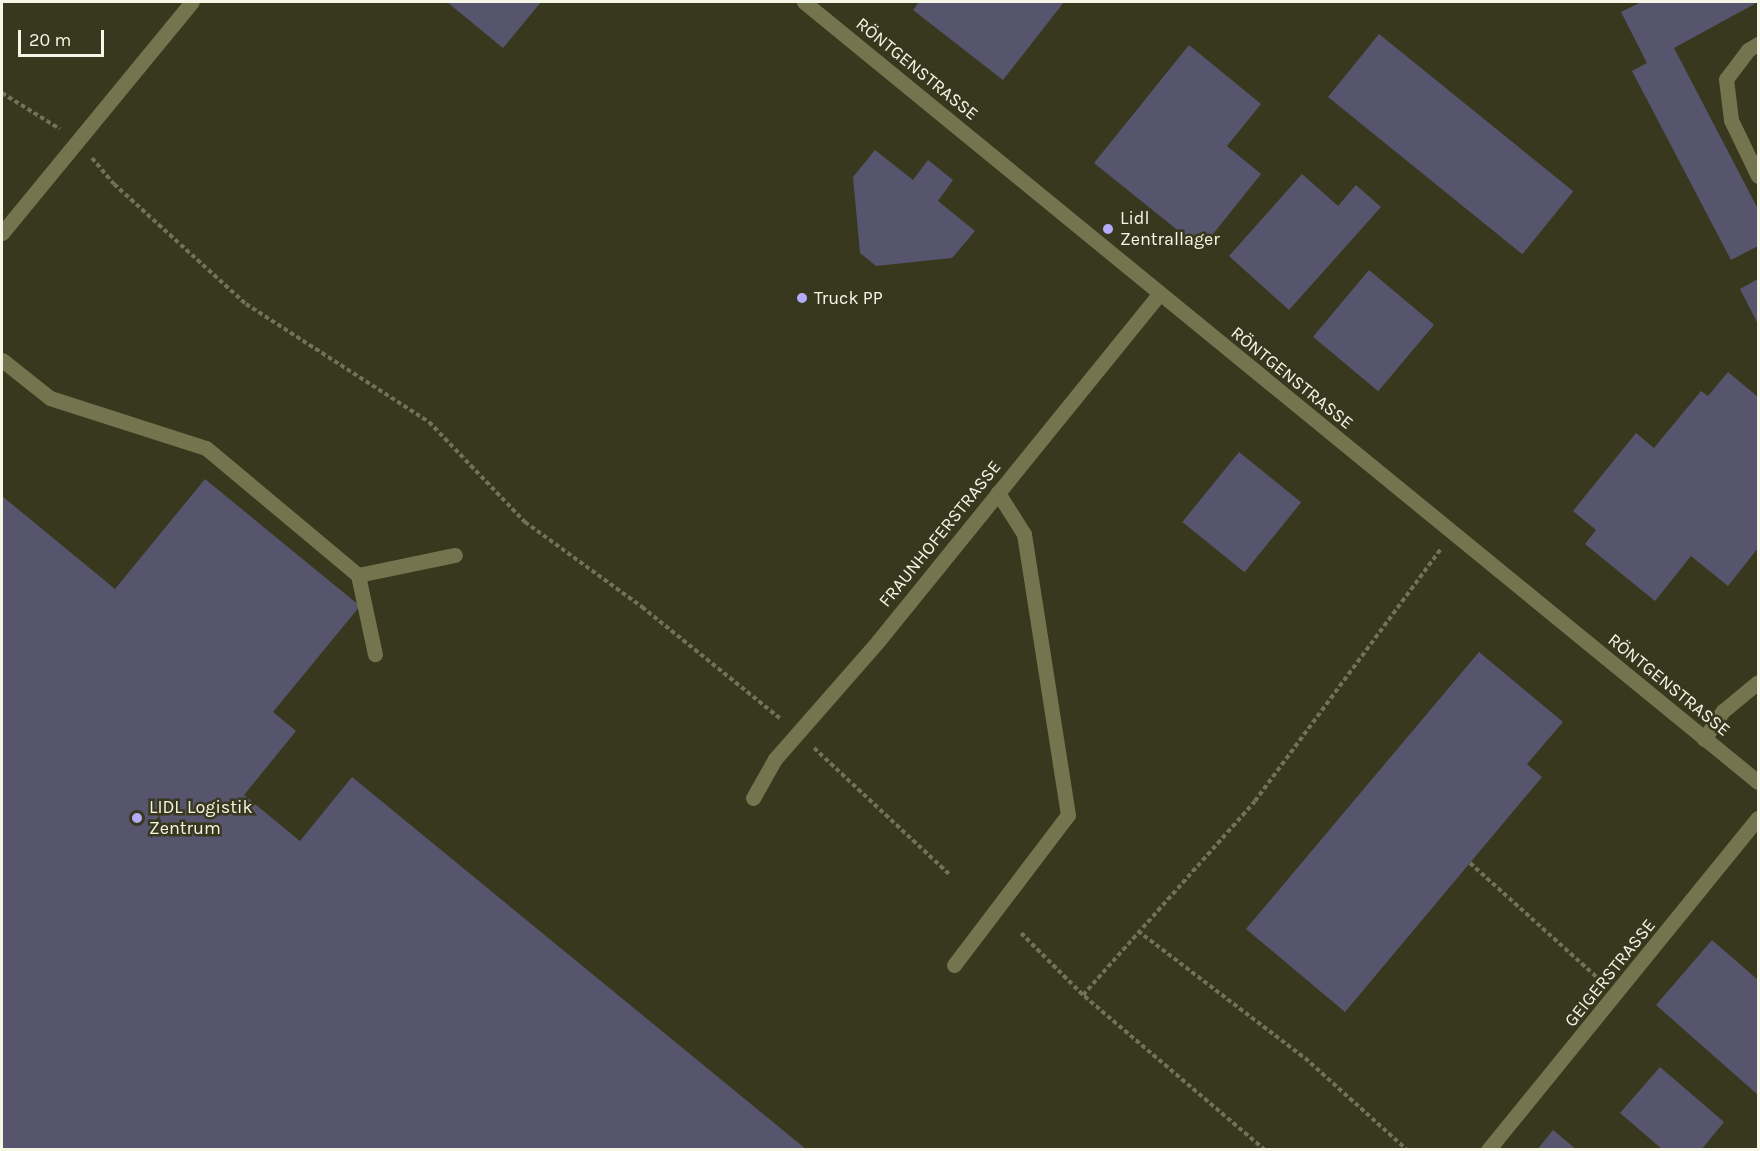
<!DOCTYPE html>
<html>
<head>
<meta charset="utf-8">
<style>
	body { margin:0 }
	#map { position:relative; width:1760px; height:1151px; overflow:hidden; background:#38381f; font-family:Karla,sans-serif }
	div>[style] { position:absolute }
	.building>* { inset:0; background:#56556d; transform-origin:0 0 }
	.path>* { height:4px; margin-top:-2px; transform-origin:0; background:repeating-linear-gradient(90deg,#72725c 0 4.5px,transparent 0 7.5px) }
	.minor>* { height:15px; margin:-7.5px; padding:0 7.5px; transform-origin:7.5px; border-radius:7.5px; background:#74744e }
	.dots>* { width:16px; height:16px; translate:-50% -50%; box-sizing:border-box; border:3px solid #38381f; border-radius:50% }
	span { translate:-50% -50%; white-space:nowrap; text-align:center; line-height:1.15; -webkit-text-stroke:5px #38381f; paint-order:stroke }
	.street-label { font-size:18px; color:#f6f6e7 }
	.poi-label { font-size:18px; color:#f6f6e7 }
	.left { translate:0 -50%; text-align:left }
	.frame { position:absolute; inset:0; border:3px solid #f6f6e7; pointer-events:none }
	.scale { position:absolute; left:18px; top:30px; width:86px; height:27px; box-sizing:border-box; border:3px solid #f6f6e7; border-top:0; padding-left:8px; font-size:18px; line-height:21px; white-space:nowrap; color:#f6f6e7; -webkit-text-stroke:4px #38381f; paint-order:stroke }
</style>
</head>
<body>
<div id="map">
	<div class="building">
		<i style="clip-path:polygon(447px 2px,541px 2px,503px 48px)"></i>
		<i style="clip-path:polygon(919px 2px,1064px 2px,1003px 80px,913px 10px)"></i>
		<i style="clip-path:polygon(1641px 2px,1758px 2px,1674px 48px,1758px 209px,1758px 246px,1731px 260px,1632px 71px,1647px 63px,1621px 12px)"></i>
		<i style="left:1379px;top:34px;width:250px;height:81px;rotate:39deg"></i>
		<i style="clip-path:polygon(1189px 45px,1261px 104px,1227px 146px,1261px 174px,1201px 249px,1094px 163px)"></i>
		<i style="clip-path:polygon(875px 150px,913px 180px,928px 160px,953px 180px,938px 201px,975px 231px,952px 258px,876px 266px,860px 253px,853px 177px)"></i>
		<i style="clip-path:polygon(1302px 174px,1338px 206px,1356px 185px,1381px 207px,1289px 310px,1229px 256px)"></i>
		<i style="left:1369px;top:270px;width:85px;height:87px;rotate:40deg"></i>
		<i style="clip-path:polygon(1758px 279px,1758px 324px,1740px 289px)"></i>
		<i style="clip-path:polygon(1728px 372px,1758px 397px,1758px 548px,1728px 586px,1691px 556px,1655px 601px,1585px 544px,1596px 530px,1573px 511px,1636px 433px,1654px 448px,1701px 391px,1708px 396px)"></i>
		<i style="left:1239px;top:452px;width:80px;height:90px;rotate:39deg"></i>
		<i style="clip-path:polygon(205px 479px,360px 606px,273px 712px,296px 731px,244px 795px,300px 841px,352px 777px,807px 1150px,2px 1150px,2px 496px,115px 589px)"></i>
		<i style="clip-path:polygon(1479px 652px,1563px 722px,1527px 764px,1542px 777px,1345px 1012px,1246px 929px)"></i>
		<i style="clip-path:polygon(1712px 940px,1758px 980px,1758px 1095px,1656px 1005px)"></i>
		<i style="clip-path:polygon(1660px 1067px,1724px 1122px,1701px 1150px,1663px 1150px,1620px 1113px)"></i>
		<i style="clip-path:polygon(1553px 1130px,1577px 1150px,1537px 1150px)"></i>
	</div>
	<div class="path">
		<i style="left:2px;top:93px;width:68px;rotate:31.8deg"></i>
		<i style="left:92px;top:158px;width:34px;rotate:50deg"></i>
		<i style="left:114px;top:184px;width:178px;rotate:42.3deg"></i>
		<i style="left:246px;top:304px;width:218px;rotate:32.8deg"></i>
		<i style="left:429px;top:422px;width:139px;rotate:46.2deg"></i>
		<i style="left:525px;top:522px;width:145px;rotate:36deg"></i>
		<i style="left:642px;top:607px;width:179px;rotate:38.9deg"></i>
		<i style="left:814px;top:748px;width:185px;rotate:43deg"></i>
		<i style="left:1470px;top:863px;width:173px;rotate:42deg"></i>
		<i style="left:1138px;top:931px;width:210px;rotate:37.3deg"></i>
		<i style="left:1305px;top:1058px;width:137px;rotate:42deg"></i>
		<i style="left:1021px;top:933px;width:88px;rotate:45deg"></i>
		<i style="left:1265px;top:1150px;width:239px;rotate:-139.6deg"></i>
		<i style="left:1083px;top:995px;width:259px;rotate:-48.4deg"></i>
		<i style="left:1255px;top:801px;width:313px;rotate:-53.6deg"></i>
	</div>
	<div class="minor">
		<i style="left:804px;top:2px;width:1232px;rotate:39.27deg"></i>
		<i style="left:1758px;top:44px;width:12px;rotate:149deg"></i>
		<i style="left:1748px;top:50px;width:36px;rotate:127deg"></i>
		<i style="left:1726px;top:79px;width:41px;rotate:83deg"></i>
		<i style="left:1731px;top:120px;width:62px;rotate:64.3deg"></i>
		<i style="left:2px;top:233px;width:299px;rotate:-50.6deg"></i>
		<i style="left:2px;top:360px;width:61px;rotate:38.4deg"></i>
		<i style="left:50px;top:398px;width:164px;rotate:17.8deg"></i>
		<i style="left:206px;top:448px;width:198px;rotate:39.9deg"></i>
		<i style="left:358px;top:575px;width:81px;rotate:77.9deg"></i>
		<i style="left:358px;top:575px;width:99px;rotate:-11.7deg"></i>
		<i style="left:1704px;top:739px;width:34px;rotate:-56deg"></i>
		<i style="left:1723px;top:711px;width:45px;rotate:-39.6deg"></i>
		<i style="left:753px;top:798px;width:45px;rotate:-60.6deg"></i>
		<i style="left:775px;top:759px;width:158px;rotate:-48.8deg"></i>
		<i style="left:879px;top:640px;width:445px;rotate:-51deg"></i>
		<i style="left:954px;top:965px;width:188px;rotate:-52.8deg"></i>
		<i style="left:1068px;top:815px;width:284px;rotate:-98.9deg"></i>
		<i style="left:1024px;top:534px;width:49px;rotate:-122.4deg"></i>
		<i style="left:1488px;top:1150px;width:428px;rotate:-50.9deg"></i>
	</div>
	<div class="dots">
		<i style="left:1108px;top:229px;background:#b3adf9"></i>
		<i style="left:802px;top:298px;background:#b3adf9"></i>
		<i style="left:137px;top:818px;background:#b3adf9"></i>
	</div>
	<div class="street-label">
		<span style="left:917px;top:69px;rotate:39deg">RÖNTGENSTRASSE</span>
		<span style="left:1292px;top:378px;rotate:39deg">RÖNTGENSTRASSE</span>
		<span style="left:940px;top:534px;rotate:-51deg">FRAUNHOFERSTRASSE</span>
		<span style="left:1669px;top:685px;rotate:39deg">RÖNTGENSTRASSE</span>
		<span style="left:1610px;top:973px;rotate:-51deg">GEIGERSTRASSE</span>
	</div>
	<div class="poi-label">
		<span class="left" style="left:1120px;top:229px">Lidl<br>Zentrallager</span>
		<span class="left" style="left:814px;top:298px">Truck PP</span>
		<span class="left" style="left:149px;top:818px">LIDL Logistik<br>Zentrum</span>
	</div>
	<div class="frame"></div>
	<div class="scale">20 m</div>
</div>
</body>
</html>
